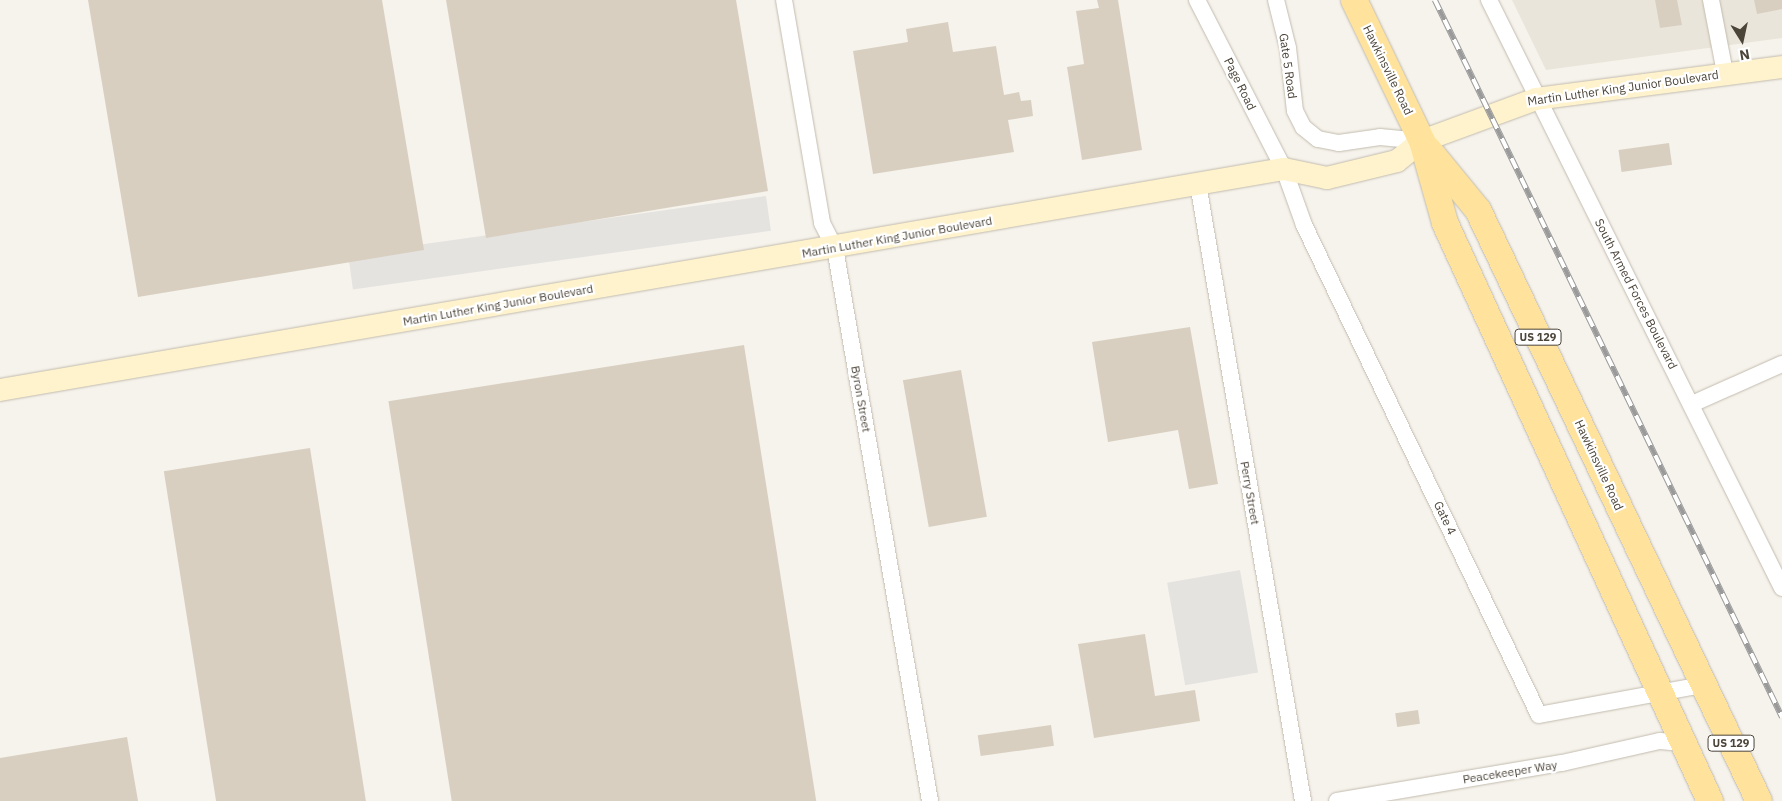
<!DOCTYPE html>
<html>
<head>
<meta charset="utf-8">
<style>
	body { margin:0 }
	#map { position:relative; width:1782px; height:801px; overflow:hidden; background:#f6f3ec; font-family:"IBM Plex Sans",sans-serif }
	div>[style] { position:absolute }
	.residential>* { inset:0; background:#eae5da }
	.parking>* { inset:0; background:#e5e3e0; transform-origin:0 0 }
	.building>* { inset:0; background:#d8cfc1; transform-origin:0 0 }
	.roads { filter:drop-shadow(0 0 1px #c2bbae) drop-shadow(0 0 1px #c2bbae) }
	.street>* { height:16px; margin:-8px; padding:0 8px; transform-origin:8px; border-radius:8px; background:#fff }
	.secondary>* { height:22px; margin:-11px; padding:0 11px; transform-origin:11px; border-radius:11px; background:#fff3cd }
	.primary>* { height:26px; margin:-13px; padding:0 13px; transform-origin:13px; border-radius:13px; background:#ffe39c }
	.rail>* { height:5.5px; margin-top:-2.75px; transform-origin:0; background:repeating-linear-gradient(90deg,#fff 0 11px,#9a9a9a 0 22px); box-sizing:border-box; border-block:1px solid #9a9a9a }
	span { translate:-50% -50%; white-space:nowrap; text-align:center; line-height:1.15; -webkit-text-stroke:4.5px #fff; paint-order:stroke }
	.shield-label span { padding:1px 4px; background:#fff; border:1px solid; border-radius:4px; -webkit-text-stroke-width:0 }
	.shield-label { font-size:11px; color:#4b4439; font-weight:700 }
	.street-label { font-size:12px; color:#4b4439 }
	.north { position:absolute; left:1717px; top:15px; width:50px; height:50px; -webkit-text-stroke:4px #fff; paint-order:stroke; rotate:170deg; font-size:14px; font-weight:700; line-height:20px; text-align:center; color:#4b4439 }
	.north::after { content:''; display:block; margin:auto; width:18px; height:22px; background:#4b4439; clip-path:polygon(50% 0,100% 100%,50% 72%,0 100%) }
</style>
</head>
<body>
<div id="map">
	<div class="residential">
		<i style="clip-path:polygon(1512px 0,1782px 0,1782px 38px,1546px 70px)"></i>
	</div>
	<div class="parking">
		<i style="left:766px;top:196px;width:35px;height:422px;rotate:82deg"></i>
		<i style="left:1240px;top:570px;width:104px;height:74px;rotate:80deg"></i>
	</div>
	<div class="building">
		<i style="clip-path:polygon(88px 0,382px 0,424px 250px,138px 297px)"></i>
		<i style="clip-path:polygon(446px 0,736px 0,768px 191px,486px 238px)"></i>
		<i style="clip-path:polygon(1097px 0,1118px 0,1142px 150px,1082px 160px,1067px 67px,1084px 64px,1076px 11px,1099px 8px)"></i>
		<i style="clip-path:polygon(1655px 0,1677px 0,1682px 25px,1660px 28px)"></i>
		<i style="clip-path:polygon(1754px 0,1782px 0,1782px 9px,1757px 14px)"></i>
		<i style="clip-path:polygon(948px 22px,953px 52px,996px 46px,1004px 95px,1019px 92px,1021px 101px,1031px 100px,1033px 116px,1008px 120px,1014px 152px,873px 174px,853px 51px,908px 42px,906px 29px)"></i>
		<i style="left:1669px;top:143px;width:22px;height:51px;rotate:82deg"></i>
		<i style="clip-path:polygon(1190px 327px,1218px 484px,1189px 489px,1178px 430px,1108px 442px,1092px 342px)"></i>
		<i style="left:744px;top:345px;width:462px;height:360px;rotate:81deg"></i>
		<i style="left:961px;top:370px;width:149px;height:59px;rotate:80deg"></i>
		<i style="left:310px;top:448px;width:358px;height:148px;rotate:81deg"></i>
		<i style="clip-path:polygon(1145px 634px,1155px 696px,1195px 690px,1200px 721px,1094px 738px,1078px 644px)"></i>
		<i style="left:1418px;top:710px;width:14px;height:23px;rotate:82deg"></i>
		<i style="left:1051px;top:725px;width:21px;height:74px;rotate:82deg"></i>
		<i style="clip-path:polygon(127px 737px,138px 801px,0 801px,0 758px)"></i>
	</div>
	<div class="roads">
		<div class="street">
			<i style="left:784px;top:0;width:226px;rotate:80.3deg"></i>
			<i style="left:822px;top:223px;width:28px;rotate:63deg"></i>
			<i style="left:835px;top:248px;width:561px;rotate:80.25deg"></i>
			<i style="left:1197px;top:0;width:190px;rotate:62.8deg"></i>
			<i style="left:1284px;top:169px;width:59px;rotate:70.3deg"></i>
			<i style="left:1304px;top:225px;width:543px;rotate:64.38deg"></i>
			<i style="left:1539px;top:715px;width:167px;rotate:-10.4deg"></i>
			<i style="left:1276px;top:0;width:49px;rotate:76deg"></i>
			<i style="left:1288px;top:48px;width:63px;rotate:83.7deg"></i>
			<i style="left:1295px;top:111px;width:18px;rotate:63deg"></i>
			<i style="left:1303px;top:127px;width:19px;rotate:39deg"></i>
			<i style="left:1318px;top:139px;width:21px;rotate:11deg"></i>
			<i style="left:1339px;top:143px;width:41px;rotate:-8.3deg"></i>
			<i style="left:1380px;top:137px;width:42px;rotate:5.4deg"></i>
			<i style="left:1489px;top:0;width:657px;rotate:63.51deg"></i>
			<i style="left:1711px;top:0;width:74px;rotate:79.1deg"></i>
			<i style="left:1198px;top:184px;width:626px;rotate:80.34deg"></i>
			<i style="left:1692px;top:404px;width:98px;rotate:-24deg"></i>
			<i style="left:1337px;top:801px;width:228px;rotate:-9.6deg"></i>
			<i style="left:1562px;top:763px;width:100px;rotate:-12.7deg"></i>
			<i style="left:1660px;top:741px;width:22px;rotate:5deg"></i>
		</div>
		<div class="secondary">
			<i style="left:0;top:390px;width:1303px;rotate:-9.77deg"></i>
			<i style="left:1284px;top:169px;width:44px;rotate:11.8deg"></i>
			<i style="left:1327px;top:178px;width:72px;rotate:-13.7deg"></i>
			<i style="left:1397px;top:161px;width:32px;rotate:-39deg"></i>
			<i style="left:1422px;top:141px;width:121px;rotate:-20.2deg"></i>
			<i style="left:1536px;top:99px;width:248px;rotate:-7.4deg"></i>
		</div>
		<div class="primary">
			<i style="left:1354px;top:0;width:157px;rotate:64.3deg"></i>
			<i style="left:1422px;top:141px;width:85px;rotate:74.3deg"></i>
			<i style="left:1445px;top:223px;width:636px;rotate:65.37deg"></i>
			<i style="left:1428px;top:149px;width:79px;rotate:50.7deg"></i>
			<i style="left:1478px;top:210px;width:654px;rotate:64.57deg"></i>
		</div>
	</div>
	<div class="rail">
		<i style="left:1435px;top:0;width:797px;rotate:64.17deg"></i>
	</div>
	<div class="shield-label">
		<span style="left:1538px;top:337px">US 129</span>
		<span style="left:1731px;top:743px">US 129</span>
	</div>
	<div class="street-label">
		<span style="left:1288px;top:66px;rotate:82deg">Gate 5 Road</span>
		<span style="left:1388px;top:70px;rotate:64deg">Hawkinsville Road</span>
		<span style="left:1240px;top:84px;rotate:64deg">Page Road</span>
		<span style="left:1623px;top:88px;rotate:-8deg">Martin Luther King Junior Boulevard</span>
		<span style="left:897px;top:237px;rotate:-10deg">Martin Luther King Junior Boulevard</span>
		<span style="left:1636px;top:294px;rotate:63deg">South Armed Forces Boulevard</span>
		<span style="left:498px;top:305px;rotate:-10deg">Martin Luther King Junior Boulevard</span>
		<span style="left:861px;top:399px;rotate:80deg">Byron Street</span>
		<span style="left:1599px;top:465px;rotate:65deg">Hawkinsville Road</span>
		<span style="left:1250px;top:493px;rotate:80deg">Perry Street</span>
		<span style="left:1445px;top:518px;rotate:64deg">Gate 4</span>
		<span style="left:1510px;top:772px;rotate:-9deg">Peacekeeper Way</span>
	</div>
	<div class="north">N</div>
</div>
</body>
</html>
